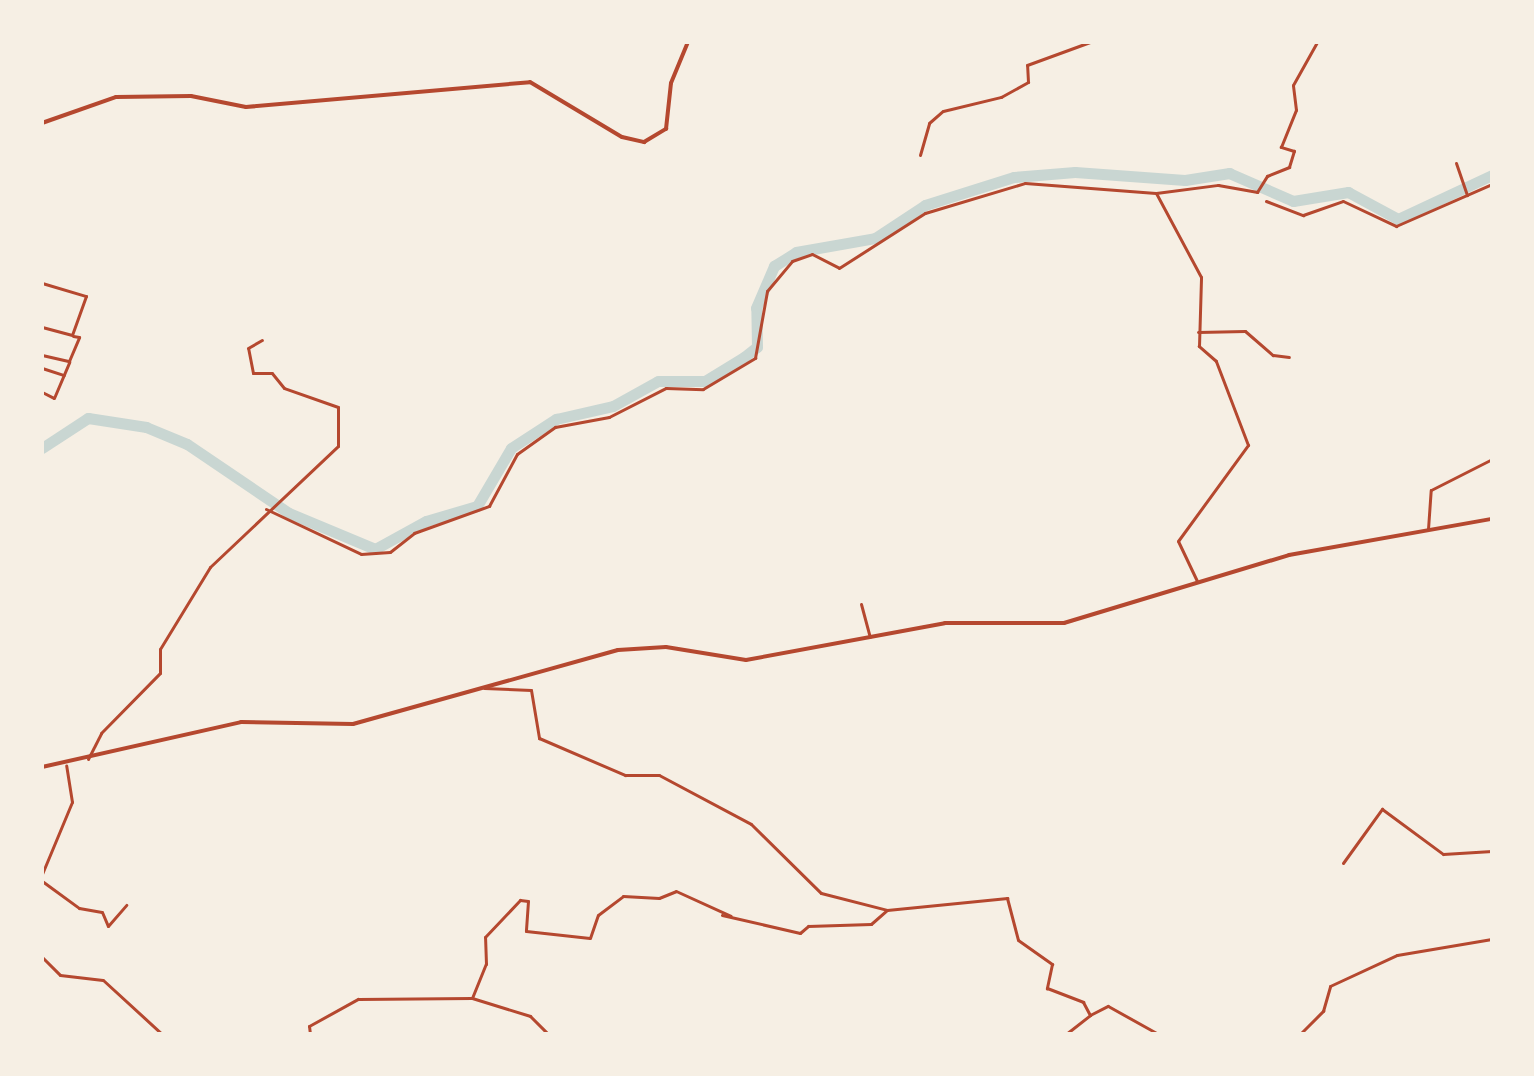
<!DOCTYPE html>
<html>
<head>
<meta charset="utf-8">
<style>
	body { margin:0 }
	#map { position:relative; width:1534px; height:1076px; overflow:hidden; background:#f6efe4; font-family:"Archivo Narrow",sans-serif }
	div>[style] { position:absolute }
	.river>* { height:11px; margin:-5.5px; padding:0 5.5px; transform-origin:5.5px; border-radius:5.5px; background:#c9d6d2 }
	.minor>* { height:3px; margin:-1.5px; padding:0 1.5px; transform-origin:1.5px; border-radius:1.5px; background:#b5482f }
	.tertiary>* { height:4px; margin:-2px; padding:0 2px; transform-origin:2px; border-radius:2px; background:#b5482f }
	span { translate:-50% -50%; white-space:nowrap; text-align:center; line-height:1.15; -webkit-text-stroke:6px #f6efe4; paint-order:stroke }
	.frame { position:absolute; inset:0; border:44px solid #f6efe4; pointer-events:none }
</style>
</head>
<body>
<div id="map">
	<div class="river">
		<i style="left:42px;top:448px;width:55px;rotate:-33.1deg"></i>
		<i style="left:88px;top:418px;width:59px;rotate:8.8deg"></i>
		<i style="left:146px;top:427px;width:44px;rotate:22.5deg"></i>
		<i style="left:187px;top:444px;width:123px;rotate:34.1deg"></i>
		<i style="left:289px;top:513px;width:93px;rotate:22.7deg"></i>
		<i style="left:375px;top:549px;width:58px;rotate:-28.8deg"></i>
		<i style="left:426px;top:521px;width:53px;rotate:-16.4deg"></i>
		<i style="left:477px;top:506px;width:67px;rotate:-59.6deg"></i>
		<i style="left:511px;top:448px;width:54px;rotate:-32.8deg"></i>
		<i style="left:556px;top:419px;width:58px;rotate:-12.8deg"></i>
		<i style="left:613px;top:406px;width:51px;rotate:-29.1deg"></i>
		<i style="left:658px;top:381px;width:47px"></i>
		<i style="left:705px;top:381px;width:46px;rotate:-31.6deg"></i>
		<i style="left:744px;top:357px;width:16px;rotate:-38deg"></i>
		<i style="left:757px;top:347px;width:39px;rotate:-91deg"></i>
		<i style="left:756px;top:308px;width:46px;rotate:-66.8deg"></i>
		<i style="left:774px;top:266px;width:26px;rotate:-32deg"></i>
		<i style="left:796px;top:252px;width:80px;rotate:-10deg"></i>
		<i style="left:875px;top:238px;width:60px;rotate:-33.4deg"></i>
		<i style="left:925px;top:205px;width:93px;rotate:-17.5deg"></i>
		<i style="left:1014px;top:177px;width:61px;rotate:-4.7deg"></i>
		<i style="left:1075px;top:172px;width:110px;rotate:4.2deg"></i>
		<i style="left:1185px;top:180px;width:45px;rotate:-9deg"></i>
		<i style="left:1229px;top:173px;width:70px;rotate:23.6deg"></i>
		<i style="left:1293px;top:201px;width:56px;rotate:-9.3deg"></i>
		<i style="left:1348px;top:192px;width:57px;rotate:28.4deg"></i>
		<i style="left:1398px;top:219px;width:104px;rotate:-25.1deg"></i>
	</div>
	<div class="minor">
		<i style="left:920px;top:155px;width:33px;rotate:-74deg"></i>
		<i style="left:929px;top:123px;width:18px;rotate:-41deg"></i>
		<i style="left:943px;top:111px;width:60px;rotate:-13.6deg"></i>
		<i style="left:1001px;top:97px;width:31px;rotate:-29deg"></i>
		<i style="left:1028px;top:82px;width:17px;rotate:-93deg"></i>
		<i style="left:1027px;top:65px;width:67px;rotate:-20.1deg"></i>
		<i style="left:1456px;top:163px;width:34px;rotate:71deg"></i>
		<i style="left:1266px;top:201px;width:40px;rotate:21deg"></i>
		<i style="left:1303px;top:215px;width:42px;rotate:-19.3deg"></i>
		<i style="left:1343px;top:201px;width:59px;rotate:25.3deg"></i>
		<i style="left:1396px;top:226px;width:105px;rotate:-23.6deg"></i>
		<i style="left:42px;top:283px;width:46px;rotate:16.5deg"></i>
		<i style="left:86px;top:296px;width:41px;rotate:109.7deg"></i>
		<i style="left:72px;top:335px;width:31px;rotate:-165deg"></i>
		<i style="left:1198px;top:332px;width:47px;rotate:-1.2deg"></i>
		<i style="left:1245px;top:331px;width:37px;rotate:41deg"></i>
		<i style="left:1273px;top:355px;width:16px;rotate:7deg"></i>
		<i style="left:42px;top:355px;width:28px;rotate:13deg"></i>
		<i style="left:69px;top:361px;width:26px;rotate:-67deg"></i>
		<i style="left:79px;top:337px;width:6px;rotate:-171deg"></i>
		<i style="left:42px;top:368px;width:23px;rotate:18deg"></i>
		<i style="left:42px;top:392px;width:13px;rotate:27deg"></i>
		<i style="left:54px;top:398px;width:39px;rotate:-67deg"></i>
		<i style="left:266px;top:509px;width:105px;rotate:25.3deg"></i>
		<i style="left:361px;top:554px;width:29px;rotate:-4deg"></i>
		<i style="left:390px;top:552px;width:31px;rotate:-38deg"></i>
		<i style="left:414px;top:533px;width:80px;rotate:-19.8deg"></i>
		<i style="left:489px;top:506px;width:59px;rotate:-61.7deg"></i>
		<i style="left:517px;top:454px;width:47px;rotate:-35.4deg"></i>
		<i style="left:555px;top:427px;width:55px;rotate:-10.5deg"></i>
		<i style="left:609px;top:417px;width:64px;rotate:-27deg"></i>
		<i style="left:666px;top:388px;width:37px;rotate:2deg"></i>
		<i style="left:703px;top:389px;width:61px;rotate:-30.8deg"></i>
		<i style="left:755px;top:358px;width:68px;rotate:-79.8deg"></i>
		<i style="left:767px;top:291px;width:39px;rotate:-50deg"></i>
		<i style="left:792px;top:261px;width:21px;rotate:-19deg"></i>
		<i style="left:812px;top:254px;width:30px;rotate:27deg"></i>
		<i style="left:839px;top:268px;width:102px;rotate:-32.6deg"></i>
		<i style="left:925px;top:213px;width:104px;rotate:-16.7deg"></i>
		<i style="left:1025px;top:183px;width:131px;rotate:4.4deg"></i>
		<i style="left:1428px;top:529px;width:39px;rotate:-86deg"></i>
		<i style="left:1431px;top:490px;width:68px;rotate:-26.9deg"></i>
		<i style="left:1197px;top:581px;width:44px;rotate:-115.4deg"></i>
		<i style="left:1178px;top:541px;width:119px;rotate:-53.9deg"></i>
		<i style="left:1248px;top:445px;width:90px;rotate:-110.9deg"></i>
		<i style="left:1216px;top:361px;width:23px;rotate:-139deg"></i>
		<i style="left:1199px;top:346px;width:69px;rotate:-88.3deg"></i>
		<i style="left:1201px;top:277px;width:95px;rotate:-118.2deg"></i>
		<i style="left:1156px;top:193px;width:63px;rotate:-7.4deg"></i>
		<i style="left:1218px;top:185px;width:40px;rotate:10deg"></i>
		<i style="left:1257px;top:192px;width:19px;rotate:-58deg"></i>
		<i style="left:1267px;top:176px;width:24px;rotate:-22deg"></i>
		<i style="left:1289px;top:167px;width:17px;rotate:-73deg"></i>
		<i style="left:1294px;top:151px;width:14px;rotate:-163deg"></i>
		<i style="left:1281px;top:147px;width:40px;rotate:-68deg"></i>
		<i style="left:1296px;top:110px;width:25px;rotate:-97deg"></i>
		<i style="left:1293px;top:85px;width:49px;rotate:-60.8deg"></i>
		<i style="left:861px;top:604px;width:34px;rotate:75deg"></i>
		<i style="left:484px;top:688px;width:47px;rotate:2.4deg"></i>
		<i style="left:531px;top:690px;width:49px;rotate:80.5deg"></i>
		<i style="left:539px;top:738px;width:94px;rotate:23.3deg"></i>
		<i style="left:625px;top:775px;width:34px"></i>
		<i style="left:659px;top:775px;width:104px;rotate:28deg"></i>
		<i style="left:751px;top:824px;width:98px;rotate:44.6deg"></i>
		<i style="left:821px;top:893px;width:68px;rotate:14.4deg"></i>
		<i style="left:887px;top:910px;width:121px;rotate:-5.7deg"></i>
		<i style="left:1007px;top:898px;width:43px;rotate:75.3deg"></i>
		<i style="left:1018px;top:940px;width:42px;rotate:35.2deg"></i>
		<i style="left:1052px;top:964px;width:25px;rotate:102deg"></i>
		<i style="left:1047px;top:988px;width:39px;rotate:21deg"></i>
		<i style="left:1083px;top:1002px;width:15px;rotate:62deg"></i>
		<i style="left:1090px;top:1015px;width:20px;rotate:-27deg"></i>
		<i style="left:1108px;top:1006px;width:57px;rotate:29.2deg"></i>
		<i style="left:88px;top:759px;width:29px;rotate:-63deg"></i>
		<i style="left:101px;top:733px;width:84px;rotate:-45.5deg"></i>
		<i style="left:160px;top:673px;width:24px;rotate:-90deg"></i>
		<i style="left:160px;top:649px;width:96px;rotate:-58.6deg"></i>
		<i style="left:210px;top:567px;width:176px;rotate:-43.4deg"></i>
		<i style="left:338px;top:446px;width:39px;rotate:-90deg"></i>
		<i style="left:338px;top:407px;width:57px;rotate:-160.6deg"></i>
		<i style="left:284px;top:388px;width:19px;rotate:-129deg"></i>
		<i style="left:272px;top:373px;width:19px;rotate:180deg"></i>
		<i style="left:253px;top:373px;width:25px;rotate:-101deg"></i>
		<i style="left:248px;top:348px;width:16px;rotate:-30deg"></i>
		<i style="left:1343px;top:863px;width:67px;rotate:-54.2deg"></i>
		<i style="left:1382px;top:809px;width:76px;rotate:36.4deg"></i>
		<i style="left:1443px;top:854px;width:49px;rotate:-3.5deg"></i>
		<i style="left:42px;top:874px;width:78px;rotate:-67.4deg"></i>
		<i style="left:72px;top:802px;width:37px;rotate:-99deg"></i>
		<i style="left:42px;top:881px;width:46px;rotate:36.1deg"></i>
		<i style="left:79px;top:908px;width:23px;rotate:10deg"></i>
		<i style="left:102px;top:912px;width:15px;rotate:67deg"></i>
		<i style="left:108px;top:926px;width:28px;rotate:-49deg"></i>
		<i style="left:722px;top:915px;width:80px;rotate:13deg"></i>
		<i style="left:800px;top:933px;width:11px;rotate:-41deg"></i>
		<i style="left:808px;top:926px;width:63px;rotate:-1.8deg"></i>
		<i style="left:871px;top:924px;width:21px;rotate:-41deg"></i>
		<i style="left:42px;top:957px;width:25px;rotate:45deg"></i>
		<i style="left:60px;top:975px;width:43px;rotate:6.6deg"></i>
		<i style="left:103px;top:980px;width:80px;rotate:42.5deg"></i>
		<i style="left:472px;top:998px;width:37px;rotate:-68deg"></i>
		<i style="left:486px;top:964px;width:27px;rotate:-92deg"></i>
		<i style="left:485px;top:937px;width:51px;rotate:-46.6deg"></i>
		<i style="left:520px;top:900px;width:8px;rotate:7deg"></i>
		<i style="left:528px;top:901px;width:30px;rotate:94deg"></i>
		<i style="left:526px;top:931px;width:64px;rotate:6.2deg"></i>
		<i style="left:590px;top:938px;width:24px;rotate:-71deg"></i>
		<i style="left:598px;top:915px;width:31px;rotate:-37deg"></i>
		<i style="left:623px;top:896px;width:36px;rotate:3deg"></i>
		<i style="left:659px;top:898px;width:18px;rotate:-22deg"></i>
		<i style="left:676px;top:891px;width:60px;rotate:24.4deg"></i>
		<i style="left:310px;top:1034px;width:8px;rotate:-97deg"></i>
		<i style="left:309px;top:1026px;width:56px;rotate:-28.9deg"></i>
		<i style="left:358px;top:999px;width:114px;rotate:-0.5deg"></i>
		<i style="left:472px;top:998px;width:61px;rotate:17.2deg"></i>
		<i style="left:530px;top:1016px;width:25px;rotate:45deg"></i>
		<i style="left:1066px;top:1034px;width:31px;rotate:-38deg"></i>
		<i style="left:1300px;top:1034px;width:33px;rotate:-45deg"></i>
		<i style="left:1323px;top:1011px;width:26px;rotate:-74deg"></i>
		<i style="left:1330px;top:986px;width:74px;rotate:-24.8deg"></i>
		<i style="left:1397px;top:955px;width:96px;rotate:-9.6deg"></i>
	</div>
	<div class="tertiary">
		<i style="left:42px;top:123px;width:78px;rotate:-19.4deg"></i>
		<i style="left:116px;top:97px;width:75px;rotate:-0.8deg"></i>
		<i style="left:191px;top:96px;width:56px;rotate:11.3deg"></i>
		<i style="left:246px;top:107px;width:285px;rotate:-5deg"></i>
		<i style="left:530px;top:82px;width:107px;rotate:30.9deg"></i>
		<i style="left:622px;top:137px;width:23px;rotate:13deg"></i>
		<i style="left:644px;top:142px;width:26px;rotate:-31deg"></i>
		<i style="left:666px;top:129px;width:46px;rotate:-83.8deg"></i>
		<i style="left:671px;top:83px;width:44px;rotate:-67.5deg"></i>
		<i style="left:42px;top:767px;width:204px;rotate:-12.7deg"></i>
		<i style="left:241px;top:722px;width:112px;rotate:1deg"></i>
		<i style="left:353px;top:724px;width:275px;rotate:-15.6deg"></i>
		<i style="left:618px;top:650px;width:48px;rotate:-3.6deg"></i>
		<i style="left:666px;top:647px;width:81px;rotate:9.2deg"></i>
		<i style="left:746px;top:660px;width:202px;rotate:-10.5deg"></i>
		<i style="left:945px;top:623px;width:119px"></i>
		<i style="left:1064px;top:623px;width:235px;rotate:-16.8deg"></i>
		<i style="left:1289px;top:555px;width:206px;rotate:-10.1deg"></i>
	</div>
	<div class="frame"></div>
</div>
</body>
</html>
